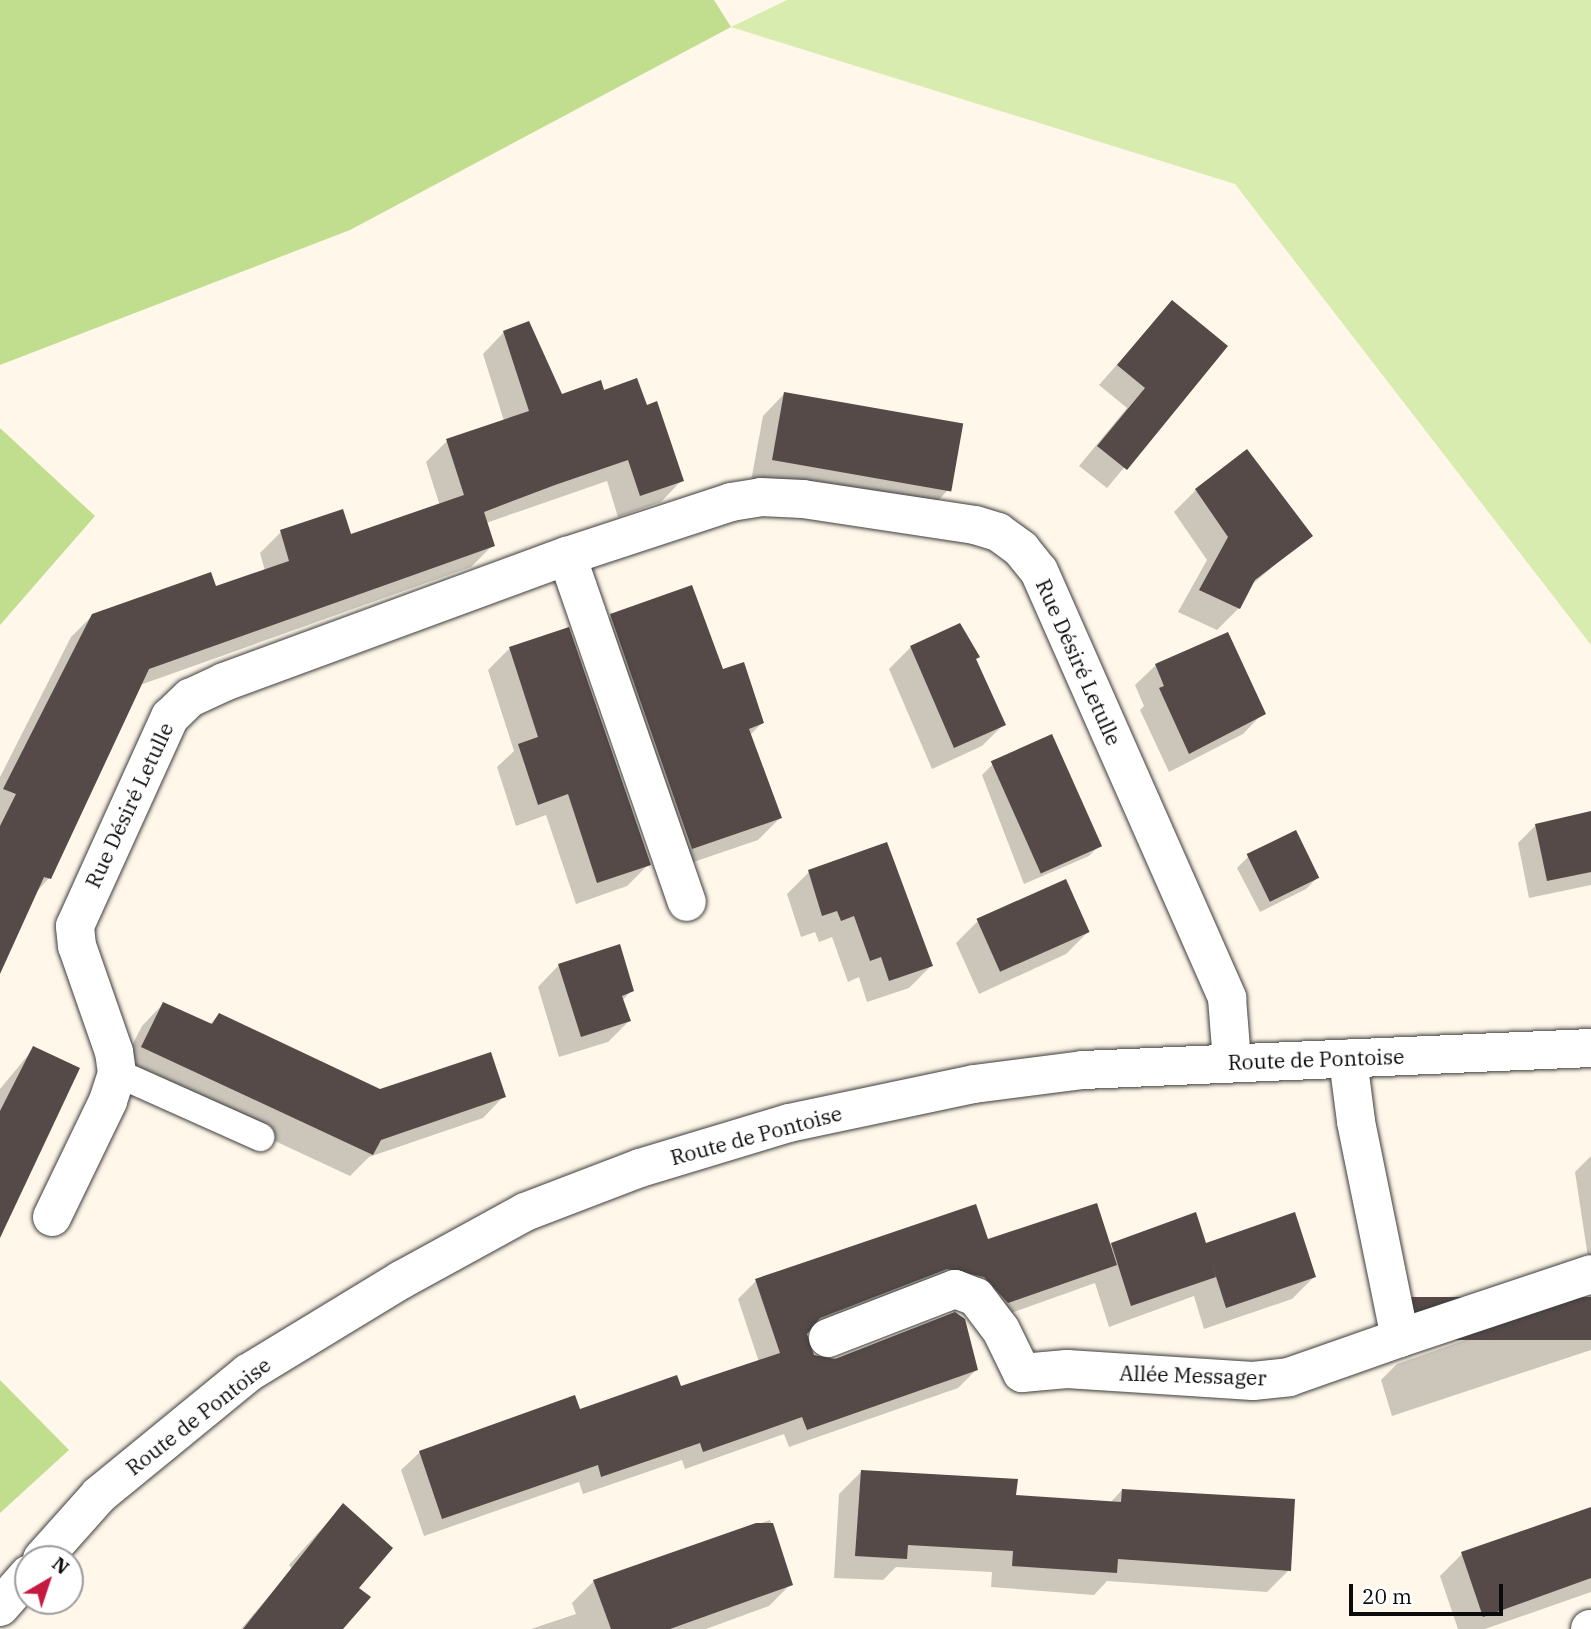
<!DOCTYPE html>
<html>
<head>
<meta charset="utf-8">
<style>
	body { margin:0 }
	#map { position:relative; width:1591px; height:1629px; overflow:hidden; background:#fff7e9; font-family:"IBM Plex Serif",serif }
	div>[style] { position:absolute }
	.green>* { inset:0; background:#d9ecb0 }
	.forest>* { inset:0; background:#c0de8e }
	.shadow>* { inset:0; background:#0003 }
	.building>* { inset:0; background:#554a47; transform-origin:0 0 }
	.roads { filter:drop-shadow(0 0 2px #3e3e3e) drop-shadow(0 0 2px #3e3e3e) }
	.lane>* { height:28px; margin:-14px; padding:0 14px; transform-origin:14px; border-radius:14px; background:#fff }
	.street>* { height:38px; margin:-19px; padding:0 19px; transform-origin:19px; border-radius:19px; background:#fff }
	span { translate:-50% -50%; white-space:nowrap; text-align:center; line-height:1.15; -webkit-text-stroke:7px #fff; paint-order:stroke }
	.street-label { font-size:21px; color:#0b0b0b }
	.north { position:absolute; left:14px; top:1545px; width:70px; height:70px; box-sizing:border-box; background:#fff; border:2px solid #9d9d9d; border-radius:50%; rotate:39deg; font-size:19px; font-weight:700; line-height:28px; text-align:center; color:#0b0b0b }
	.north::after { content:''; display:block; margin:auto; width:24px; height:32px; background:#c5193f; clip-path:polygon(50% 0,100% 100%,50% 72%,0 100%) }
	.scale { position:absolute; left:1349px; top:1584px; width:154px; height:32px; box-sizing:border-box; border:4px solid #0b0b0b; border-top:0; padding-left:9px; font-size:21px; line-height:24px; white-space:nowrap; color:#0b0b0b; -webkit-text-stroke:5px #fff; paint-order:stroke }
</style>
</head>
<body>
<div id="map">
	<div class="green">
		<i style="clip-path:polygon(787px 0,1591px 0,1591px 645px,1235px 184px,731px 27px)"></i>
	</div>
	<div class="forest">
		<i style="clip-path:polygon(0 0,714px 0,731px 27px,350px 230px,0 365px)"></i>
		<i style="clip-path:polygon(0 428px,95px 516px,0 625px)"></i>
		<i style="clip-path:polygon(0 1380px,69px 1450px,0 1513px)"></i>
	</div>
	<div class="shadow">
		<i style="clip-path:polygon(1172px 302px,1226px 346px,1107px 488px,1079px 466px,1127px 408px,1099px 385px)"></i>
		<i style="clip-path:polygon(504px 332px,561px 396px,603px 392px,645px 407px,682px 480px,661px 502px,618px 517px,607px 481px,486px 523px,493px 545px,471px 567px,140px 685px,49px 878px,0 932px,0 777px,71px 637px,93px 615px,215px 588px,265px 571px,260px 553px,281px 532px,350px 536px,440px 506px,426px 462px,447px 441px,504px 421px,483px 354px)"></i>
		<i style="clip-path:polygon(784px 394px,949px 489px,928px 511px,751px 481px,763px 416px)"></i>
		<i style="clip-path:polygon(1196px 490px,1310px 535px,1249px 587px,1239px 608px,1217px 630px,1178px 612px,1207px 560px,1174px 512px)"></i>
		<i style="clip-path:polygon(611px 616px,722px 671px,762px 723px,750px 735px,780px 818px,758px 840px,670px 870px,589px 638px)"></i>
		<i style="clip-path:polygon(911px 647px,974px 660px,1004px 724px,982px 746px,932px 769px,889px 669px)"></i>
		<i style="clip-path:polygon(510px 648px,649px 864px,627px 886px,576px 904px,546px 815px,516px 826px,497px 767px,514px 751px,488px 670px)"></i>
		<i style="clip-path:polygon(1156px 665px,1263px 713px,1243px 734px,1169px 772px,1140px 710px,1144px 706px,1135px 685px)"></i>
		<i style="clip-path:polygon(993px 764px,1100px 845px,1089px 856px,1024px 884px,982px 775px)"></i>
		<i style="clip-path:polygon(1591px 813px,1591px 885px,1529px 898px,1518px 843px,1536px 825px)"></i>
		<i style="clip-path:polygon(1295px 833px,1317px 878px,1306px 889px,1260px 912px,1237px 868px,1248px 857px)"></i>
		<i style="clip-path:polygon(809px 872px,931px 966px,909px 988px,867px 1002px,859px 977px,848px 982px,832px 937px,819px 942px,815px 932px,801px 937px,787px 894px)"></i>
		<i style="clip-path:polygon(978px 921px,1088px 932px,1066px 954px,979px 994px,956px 943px)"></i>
		<i style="clip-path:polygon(559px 965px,632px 990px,622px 1001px,629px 1021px,608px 1042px,559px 1057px,538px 987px)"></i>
		<i style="clip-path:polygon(163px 1004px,209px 1025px,219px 1015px,380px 1091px,504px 1096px,483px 1118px,369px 1157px,350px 1176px,120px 1069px,142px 1026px)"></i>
		<i style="clip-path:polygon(34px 1048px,0 1232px,0 1089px)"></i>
		<i style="clip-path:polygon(1591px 1156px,1591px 1277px,1575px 1172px)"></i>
		<i style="clip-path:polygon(987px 1242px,1205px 1245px,1314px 1277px,1292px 1299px,1204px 1329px,1194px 1296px,1109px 1327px,1095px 1283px,989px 1321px,928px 1286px,805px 1334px,812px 1356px,976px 1370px,958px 1388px,789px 1447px,784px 1434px,685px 1469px,682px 1460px,583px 1494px,579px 1482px,424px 1536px,401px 1470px,420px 1452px,679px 1389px,759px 1362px,738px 1299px,756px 1281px)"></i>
		<i style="clip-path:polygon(1591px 1296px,1591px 1350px,1392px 1416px,1381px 1380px,1397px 1364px)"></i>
		<i style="clip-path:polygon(861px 1472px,1014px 1497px,1110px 1503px,1122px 1490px,1289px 1570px,1267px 1592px,1107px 1581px,1094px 1595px,991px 1587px,992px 1572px,896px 1567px,883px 1580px,834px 1578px,839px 1494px)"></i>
		<i style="clip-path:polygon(343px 1505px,356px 1588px,341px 1629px,241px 1629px,292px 1569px,289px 1565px)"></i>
		<i style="clip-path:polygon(1591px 1509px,1591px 1592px,1485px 1629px,1458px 1629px,1440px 1576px,1462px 1554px)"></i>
		<i style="clip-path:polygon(770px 1520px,791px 1584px,769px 1606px,706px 1629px,531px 1629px,576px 1614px,572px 1603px,594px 1581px)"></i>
	</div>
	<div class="building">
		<i style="clip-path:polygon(1172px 300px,1228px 346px,1127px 470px,1097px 446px,1145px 388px,1117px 365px)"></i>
		<i style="clip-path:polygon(529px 321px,562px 394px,601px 380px,604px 390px,637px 378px,647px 405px,657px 401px,684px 481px,640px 496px,628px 460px,555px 485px,484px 512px,495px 546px,149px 669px,51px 879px,44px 877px,0 974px,0 826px,16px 794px,3px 789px,92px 614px,211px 572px,216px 586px,289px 561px,280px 530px,343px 509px,351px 534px,464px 495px,446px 439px,529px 411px,503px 331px)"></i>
		<i style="left:784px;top:392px;width:182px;height:69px;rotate:10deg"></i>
		<i style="clip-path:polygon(1247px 449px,1313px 536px,1255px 580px,1240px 609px,1199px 590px,1228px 537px,1195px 489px)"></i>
		<i style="clip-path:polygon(692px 585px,723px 669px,744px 662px,764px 723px,749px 729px,782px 818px,692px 849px,610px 614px)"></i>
		<i style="clip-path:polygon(960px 623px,980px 657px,976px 659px,1006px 725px,954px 748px,910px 646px)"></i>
		<i style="clip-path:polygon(569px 627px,651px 865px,597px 883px,568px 794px,538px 805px,518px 744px,538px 737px,509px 647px)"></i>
		<i style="clip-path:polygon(1228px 632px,1266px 714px,1189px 754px,1159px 688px,1164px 686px,1155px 664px)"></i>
		<i style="left:1052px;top:734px;width:123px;height:67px;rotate:66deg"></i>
		<i style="clip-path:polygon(1591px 811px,1591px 872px,1547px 881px,1535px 824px)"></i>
		<i style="left:1296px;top:830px;width:53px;height:55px;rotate:64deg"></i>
		<i style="clip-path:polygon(887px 842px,933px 966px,889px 981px,881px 957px,870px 961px,854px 916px,841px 921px,837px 911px,822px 916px,808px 870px)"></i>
		<i style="left:1066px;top:879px;width:58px;height:98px;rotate:66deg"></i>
		<i style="clip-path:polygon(620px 944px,634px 991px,622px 996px,631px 1021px,581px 1037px,558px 964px)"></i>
		<i style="clip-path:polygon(163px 1002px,212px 1024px,219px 1013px,380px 1089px,491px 1052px,506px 1097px,381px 1140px,373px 1155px,141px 1047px)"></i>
		<i style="clip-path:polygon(33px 1046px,80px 1068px,0 1238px,0 1111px)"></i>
		<i style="clip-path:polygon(1097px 1203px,1117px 1265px,1008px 1303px,984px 1277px,947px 1269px,820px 1318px,807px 1334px,814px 1355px,835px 1359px,955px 1312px,965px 1319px,978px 1370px,807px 1430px,802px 1417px,703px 1452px,700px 1443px,601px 1477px,598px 1465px,442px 1519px,419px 1451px,575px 1395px,580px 1409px,677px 1375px,681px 1386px,780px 1353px,755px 1279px,976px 1204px,988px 1239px)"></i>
		<i style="clip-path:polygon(1196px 1212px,1206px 1243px,1295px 1212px,1316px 1277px,1226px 1308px,1211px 1261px,1216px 1277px,1131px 1306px,1111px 1243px)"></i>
		<i style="left:1591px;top:1297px;width:43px;height:206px;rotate:90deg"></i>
		<i style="clip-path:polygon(861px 1470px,1018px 1479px,1016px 1495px,1121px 1502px,1122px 1489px,1295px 1499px,1291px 1571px,1118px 1559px,1117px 1573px,1012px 1566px,1013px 1551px,908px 1545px,907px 1559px,855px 1556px)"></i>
		<i style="clip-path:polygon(343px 1503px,393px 1548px,359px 1588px,371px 1597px,343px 1629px,243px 1629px)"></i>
		<i style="clip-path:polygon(1591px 1507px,1591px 1578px,1483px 1617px,1461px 1552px)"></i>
		<i style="clip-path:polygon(756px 1523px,773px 1523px,793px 1585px,670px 1629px,611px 1629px,593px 1580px)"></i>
	</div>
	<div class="roads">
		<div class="lane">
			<i style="left:117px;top:1073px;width:157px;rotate:24.1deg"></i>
		</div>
		<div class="street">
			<i style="left:567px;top:556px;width:366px;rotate:70.9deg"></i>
			<i style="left:52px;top:1217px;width:129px;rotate:-64.2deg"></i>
			<i style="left:108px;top:1101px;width:29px;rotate:-72deg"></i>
			<i style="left:117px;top:1073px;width:21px;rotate:-98deg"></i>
			<i style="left:114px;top:1052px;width:112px;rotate:-109.2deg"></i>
			<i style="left:77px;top:946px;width:20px;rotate:-96deg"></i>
			<i style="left:75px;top:926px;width:230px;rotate:-65.6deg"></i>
			<i style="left:170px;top:717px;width:28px;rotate:-44deg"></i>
			<i style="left:190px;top:698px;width:38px;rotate:-25deg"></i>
			<i style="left:224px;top:682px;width:365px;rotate:-20.2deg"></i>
			<i style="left:567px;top:556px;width:173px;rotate:-18.2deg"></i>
			<i style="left:731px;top:502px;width:30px;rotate:-9deg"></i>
			<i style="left:761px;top:497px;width:42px;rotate:2.7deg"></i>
			<i style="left:803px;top:499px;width:174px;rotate:8.6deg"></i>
			<i style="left:975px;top:525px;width:24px;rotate:17deg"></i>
			<i style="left:998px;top:532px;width:29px;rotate:36deg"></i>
			<i style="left:1021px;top:549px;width:28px;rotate:51deg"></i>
			<i style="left:1039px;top:571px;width:467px;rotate:66.2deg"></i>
			<i style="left:1227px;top:998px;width:63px;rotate:85.5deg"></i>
			<i style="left:828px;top:1338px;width:136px;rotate:-21.1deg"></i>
			<i style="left:955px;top:1289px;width:22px;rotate:21deg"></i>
			<i style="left:976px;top:1297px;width:41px;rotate:52.9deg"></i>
			<i style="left:1001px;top:1330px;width:48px;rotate:64deg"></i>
			<i style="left:1022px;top:1373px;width:45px;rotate:-5.1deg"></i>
			<i style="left:1067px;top:1369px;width:186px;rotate:3.7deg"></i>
			<i style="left:1253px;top:1381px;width:36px;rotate:-6deg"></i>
			<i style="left:1289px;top:1377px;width:118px;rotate:-19.4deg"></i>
			<i style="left:1400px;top:1338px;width:221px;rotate:-101.5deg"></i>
			<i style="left:1356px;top:1121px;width:63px;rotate:-97.4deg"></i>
			<i style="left:1400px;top:1338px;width:201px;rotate:-18.5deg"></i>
			<i style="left:42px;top:1559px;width:86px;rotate:-48.3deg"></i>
			<i style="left:99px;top:1495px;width:193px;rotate:-39.3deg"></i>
			<i style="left:248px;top:1373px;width:179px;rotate:-31.3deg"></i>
			<i style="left:401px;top:1280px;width:141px;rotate:-28.7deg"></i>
			<i style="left:525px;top:1212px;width:123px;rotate:-20.9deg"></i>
			<i style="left:640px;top:1168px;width:156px;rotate:-16.8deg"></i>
			<i style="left:789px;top:1123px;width:189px;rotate:-11.9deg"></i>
			<i style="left:974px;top:1084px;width:110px;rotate:-7.3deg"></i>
			<i style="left:1083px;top:1070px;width:508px;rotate:-2.48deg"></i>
			<i style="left:0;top:1607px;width:43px;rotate:-48.8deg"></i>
			<i style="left:1590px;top:1629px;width:1px"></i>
		</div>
	</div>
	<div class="street-label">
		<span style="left:1079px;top:662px;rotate:66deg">Rue Désiré Letulle</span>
		<span style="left:129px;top:805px;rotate:-65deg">Rue Désiré Letulle</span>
		<span style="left:1316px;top:1059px;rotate:-2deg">Route de Pontoise</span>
		<span style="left:756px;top:1135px;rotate:-15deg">Route de Pontoise</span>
		<span style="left:1193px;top:1375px;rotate:2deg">Allée Messager</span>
		<span style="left:198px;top:1416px;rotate:-38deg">Route de Pontoise</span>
	</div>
	<div class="north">N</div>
	<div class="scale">20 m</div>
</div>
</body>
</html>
